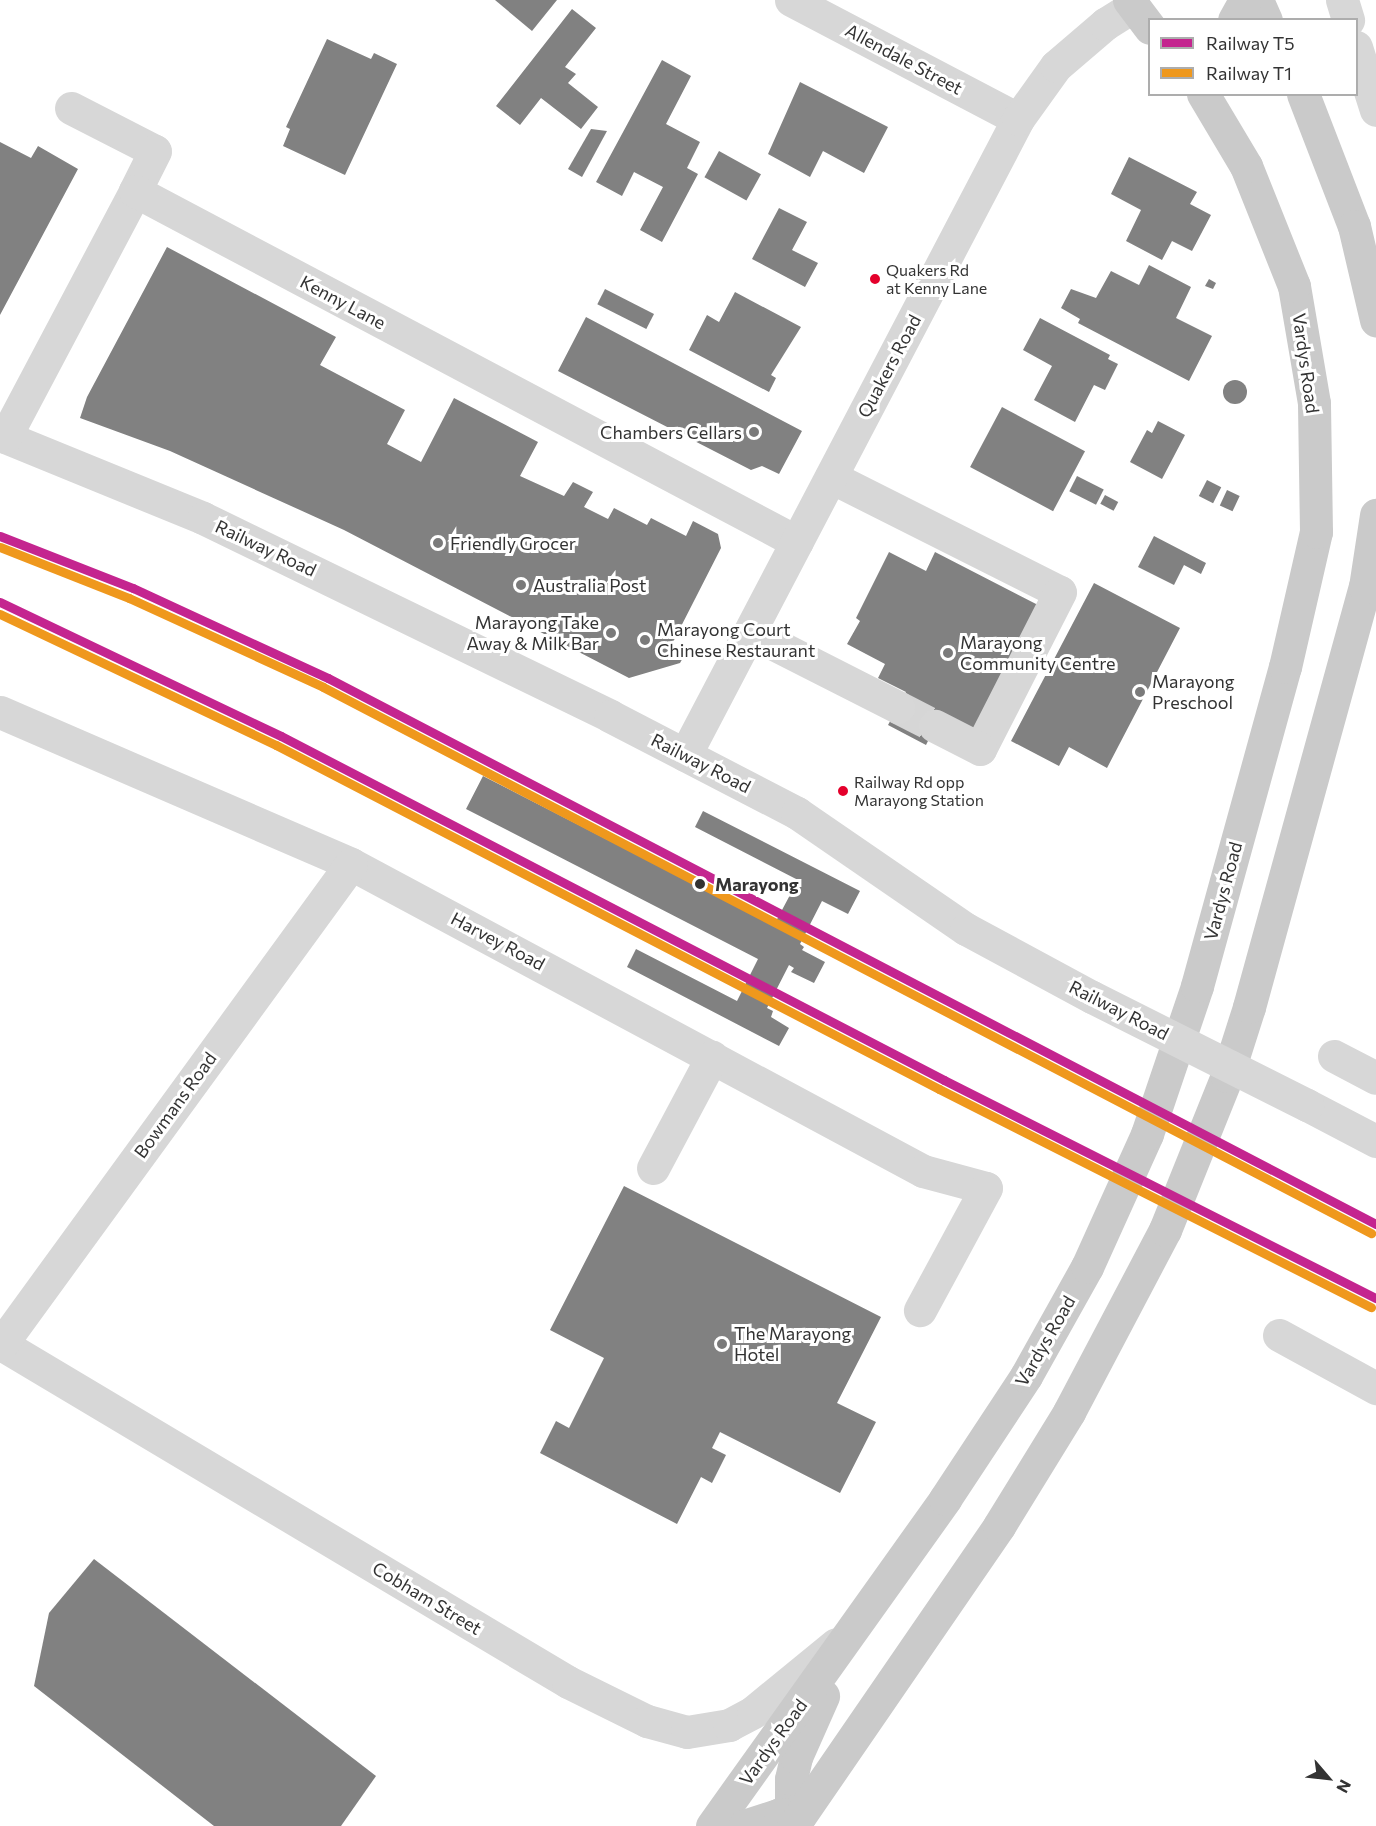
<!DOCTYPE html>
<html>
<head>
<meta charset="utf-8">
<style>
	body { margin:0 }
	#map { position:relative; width:1376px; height:1826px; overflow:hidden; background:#fff; font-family:Commissioner,sans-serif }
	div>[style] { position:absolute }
	.building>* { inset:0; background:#818181; transform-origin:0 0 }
	.round { border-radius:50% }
	.minor-tunnel>* { height:33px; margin-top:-16.5px; transform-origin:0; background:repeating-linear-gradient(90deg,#d6d6d6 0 33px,transparent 0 49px) }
	.minor>* { height:33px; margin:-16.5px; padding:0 16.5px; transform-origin:16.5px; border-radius:16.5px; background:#d7d7d7 }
	.major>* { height:33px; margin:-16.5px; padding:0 16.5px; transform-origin:16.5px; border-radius:16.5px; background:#cacaca }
	.minor-bridge>* { height:33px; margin:-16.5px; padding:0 16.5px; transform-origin:16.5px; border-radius:16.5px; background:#d7d7d7 }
	.rail-1>* { height:9px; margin:-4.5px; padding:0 4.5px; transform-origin:4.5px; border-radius:4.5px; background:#c4258f }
	.rail-2>* { height:9px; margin:-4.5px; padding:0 4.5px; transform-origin:4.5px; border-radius:4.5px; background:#ef981d }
	.dots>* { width:16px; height:16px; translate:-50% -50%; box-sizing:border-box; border:3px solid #fff; border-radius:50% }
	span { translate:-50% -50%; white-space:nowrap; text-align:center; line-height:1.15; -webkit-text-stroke:6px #fff; paint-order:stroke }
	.bus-label { font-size:16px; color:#333 }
	.left { translate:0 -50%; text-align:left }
	.street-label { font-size:18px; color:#333 }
	.poi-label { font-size:18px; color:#333 }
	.right { translate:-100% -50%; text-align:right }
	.stop-label { font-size:18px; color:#333; font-weight:700 }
	.legend { position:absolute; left:1148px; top:18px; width:210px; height:78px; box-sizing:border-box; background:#fff; border:2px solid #adadad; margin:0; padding:8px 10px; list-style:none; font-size:18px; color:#333 }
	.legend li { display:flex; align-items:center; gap:12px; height:30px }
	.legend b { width:30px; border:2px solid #adadad }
	.north { position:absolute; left:1298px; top:1748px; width:60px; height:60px; -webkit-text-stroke:4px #fff; paint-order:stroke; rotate:118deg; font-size:16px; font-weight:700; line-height:24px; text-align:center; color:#333 }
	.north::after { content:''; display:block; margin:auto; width:21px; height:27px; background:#333; clip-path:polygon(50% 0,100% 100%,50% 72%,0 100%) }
</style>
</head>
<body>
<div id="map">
	<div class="building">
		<i style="clip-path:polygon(495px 0,557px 0,532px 31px)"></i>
		<i style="clip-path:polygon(572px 9px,596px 28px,565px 67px,576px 74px,568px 83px,598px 107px,581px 129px,541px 98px,520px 125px,496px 106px)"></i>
		<i style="clip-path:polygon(327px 39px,371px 59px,374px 53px,397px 64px,345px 175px,283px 146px,290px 129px,286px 127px)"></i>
		<i style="clip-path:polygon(662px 60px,691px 76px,666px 124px,700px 142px,687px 168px,698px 174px,662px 242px,640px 230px,663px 187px,634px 172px,622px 196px,596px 182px)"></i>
		<i style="clip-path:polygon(800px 82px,888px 127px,864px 173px,823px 151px,810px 177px,768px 154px)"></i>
		<i style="clip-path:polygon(591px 129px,607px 131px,582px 177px,568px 169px)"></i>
		<i style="clip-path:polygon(0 142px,31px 158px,38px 146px,78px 169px,0 315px)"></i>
		<i style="left:719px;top:151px;width:48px;height:30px;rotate:29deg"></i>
		<i style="clip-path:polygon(1129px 157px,1197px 192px,1190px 204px,1211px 215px,1192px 251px,1172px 241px,1162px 260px,1126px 241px,1141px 210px,1111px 194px)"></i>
		<i style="clip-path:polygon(779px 208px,807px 222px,792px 250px,818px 263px,805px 287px,752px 259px)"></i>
		<i style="clip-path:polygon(167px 247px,336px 337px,320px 365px,405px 410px,387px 444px,421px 462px,454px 398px,538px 442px,520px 476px,564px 496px,573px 482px,593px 492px,584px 507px,608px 519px,614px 508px,647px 525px,651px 518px,686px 536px,693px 521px,718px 534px,721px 548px,670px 648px,684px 656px,680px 663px,629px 678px,344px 530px,170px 451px,80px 418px,87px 397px)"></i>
		<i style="clip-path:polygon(1149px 265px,1191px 287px,1176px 318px,1212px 336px,1189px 381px,1078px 323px,1080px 319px,1061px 308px,1071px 289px,1096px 298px,1111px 271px,1139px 285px)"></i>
		<i style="clip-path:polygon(1209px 279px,1216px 283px,1213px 289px,1205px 286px)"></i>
		<i style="left:605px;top:289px;width:55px;height:17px;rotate:27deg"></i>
		<i style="clip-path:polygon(735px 292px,801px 327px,771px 375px,776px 378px,769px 392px,689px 350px,707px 315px,719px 322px)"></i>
		<i style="clip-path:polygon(586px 317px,802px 431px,779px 474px,762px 466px,751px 470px,558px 371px)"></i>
		<i style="clip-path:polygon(1040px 318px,1110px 355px,1108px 359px,1118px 364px,1105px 390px,1094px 385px,1075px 422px,1034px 400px,1052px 366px,1023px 350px)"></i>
		<i class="round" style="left:1223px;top:380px;width:24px;height:24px"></i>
		<i style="left:1002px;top:407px;width:94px;height:68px;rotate:28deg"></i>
		<i style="clip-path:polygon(1158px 421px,1185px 435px,1162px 479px,1130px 462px,1147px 430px,1152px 433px)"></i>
		<i style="left:1077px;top:476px;width:30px;height:17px;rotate:27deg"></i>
		<i style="left:1207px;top:480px;width:16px;height:18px;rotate:27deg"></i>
		<i style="left:1227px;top:490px;width:14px;height:17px;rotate:25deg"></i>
		<i style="left:1105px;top:495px;width:15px;height:10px;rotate:28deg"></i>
		<i style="clip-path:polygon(1154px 536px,1206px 563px,1201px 574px,1184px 565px,1174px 585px,1138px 567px)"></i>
		<i style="clip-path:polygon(889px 552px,926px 571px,935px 552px,1038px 605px,974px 729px,942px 713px,926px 745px,888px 725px,906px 692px,878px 678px,885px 664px,847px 644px,860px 621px,856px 618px)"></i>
		<i style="clip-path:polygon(1094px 583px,1180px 628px,1107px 768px,1069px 747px,1059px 766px,1011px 741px)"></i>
		<i style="clip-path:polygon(483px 776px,774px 925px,798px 880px,695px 827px,703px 811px,860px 891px,848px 914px,822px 901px,800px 944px,804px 947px,802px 950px,825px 962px,814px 983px,791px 972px,794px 968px,789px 965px,767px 1008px,773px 1011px,771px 1017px,789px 1028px,779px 1046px,627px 967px,636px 949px,737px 1001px,758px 959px,466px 809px)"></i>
		<i style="clip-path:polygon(624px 1186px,881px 1317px,837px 1403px,876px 1422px,840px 1493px,720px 1432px,712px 1448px,726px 1455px,712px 1483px,701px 1477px,677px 1524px,540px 1453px,556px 1421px,569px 1428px,604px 1358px,550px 1330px)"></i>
		<i style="clip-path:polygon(94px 1559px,376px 1776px,341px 1826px,214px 1826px,34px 1686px,49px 1613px)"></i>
	</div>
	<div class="minor-tunnel">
		<i style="left:898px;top:707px;width:42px;rotate:27.2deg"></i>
	</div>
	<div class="minor">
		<i style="left:791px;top:0;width:256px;rotate:27.7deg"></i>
		<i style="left:1342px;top:0;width:21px;rotate:73deg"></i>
		<i style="left:1356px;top:47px;width:66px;rotate:72.4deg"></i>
		<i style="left:71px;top:108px;width:94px;rotate:27.1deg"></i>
		<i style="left:155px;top:151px;width:45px;rotate:116.6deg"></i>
		<i style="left:0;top:435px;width:219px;rotate:22.2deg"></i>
		<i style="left:203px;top:518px;width:453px;rotate:25.9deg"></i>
		<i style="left:610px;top:716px;width:211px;rotate:27.4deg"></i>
		<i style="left:797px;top:813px;width:205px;rotate:34.5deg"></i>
		<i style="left:966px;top:929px;width:143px;rotate:28.4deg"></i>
		<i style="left:5px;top:437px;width:278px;rotate:-62.1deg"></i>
		<i style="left:135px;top:191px;width:749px;rotate:27.93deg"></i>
		<i style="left:831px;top:477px;width:256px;rotate:26.7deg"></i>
		<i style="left:1060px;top:592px;width:176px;rotate:117deg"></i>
		<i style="left:980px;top:749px;width:51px;rotate:-152.9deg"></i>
		<i style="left:750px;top:632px;width:166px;rotate:26.9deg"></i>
		<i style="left:0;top:712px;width:382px;rotate:23.4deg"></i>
		<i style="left:351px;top:864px;width:649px;rotate:28.22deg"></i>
		<i style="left:923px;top:1171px;width:65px;rotate:15.1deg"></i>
		<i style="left:986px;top:1188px;width:139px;rotate:118.4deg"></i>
		<i style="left:685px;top:755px;width:718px;rotate:-62.36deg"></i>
		<i style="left:1018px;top:119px;width:65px;rotate:-54.4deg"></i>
		<i style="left:1056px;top:66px;width:65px;rotate:-40.6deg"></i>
		<i style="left:1105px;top:24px;width:31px;rotate:-32deg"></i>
		<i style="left:1334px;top:1056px;width:47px;rotate:27.6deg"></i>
		<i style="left:1307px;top:1105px;width:78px;rotate:27.6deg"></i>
		<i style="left:653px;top:1168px;width:126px;rotate:-62deg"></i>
		<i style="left:1279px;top:1335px;width:111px;rotate:28.7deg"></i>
		<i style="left:1px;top:1344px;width:660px;rotate:30.8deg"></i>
		<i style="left:568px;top:1682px;width:88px;rotate:26.3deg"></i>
		<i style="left:647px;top:1721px;width:41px;rotate:15.4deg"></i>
		<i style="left:687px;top:1732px;width:43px;rotate:-9.5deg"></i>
		<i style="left:729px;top:1725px;width:27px;rotate:-28deg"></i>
		<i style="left:753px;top:1712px;width:107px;rotate:-39.3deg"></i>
		<i style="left:0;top:1346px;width:596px;rotate:-53.94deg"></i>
	</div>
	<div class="major">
		<i style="left:1129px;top:0;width:35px;rotate:53deg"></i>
		<i style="left:1257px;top:0;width:22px;rotate:66deg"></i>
		<i style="left:1234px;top:20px;width:23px;rotate:-61deg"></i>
		<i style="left:1303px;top:94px;width:142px;rotate:68.9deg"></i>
		<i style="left:1354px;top:226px;width:97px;rotate:76.8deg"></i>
		<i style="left:800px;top:1815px;width:19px;rotate:-118deg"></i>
		<i style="left:791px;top:1798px;width:19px;rotate:-90deg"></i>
		<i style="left:791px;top:1779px;width:23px;rotate:-77deg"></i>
		<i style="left:796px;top:1757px;width:67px;rotate:-66.1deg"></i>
		<i style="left:712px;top:1826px;width:402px;rotate:-54.5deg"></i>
		<i style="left:945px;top:1499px;width:147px;rotate:-56.6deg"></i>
		<i style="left:1026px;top:1376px;width:125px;rotate:-60.8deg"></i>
		<i style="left:1087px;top:1267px;width:146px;rotate:-65.7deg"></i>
		<i style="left:1147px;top:1134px;width:156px;rotate:-71.3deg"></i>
		<i style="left:1197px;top:986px;width:331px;rotate:-74.6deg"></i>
		<i style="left:1285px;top:667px;width:139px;rotate:-77.1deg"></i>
		<i style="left:1316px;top:532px;width:129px;rotate:-90.9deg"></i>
		<i style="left:1314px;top:403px;width:119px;rotate:-99.7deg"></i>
		<i style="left:1294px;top:286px;width:129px;rotate:-111.8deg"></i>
		<i style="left:1246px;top:166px;width:84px;rotate:-120.8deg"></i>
		<i style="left:744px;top:1826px;width:38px;rotate:-18deg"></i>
		<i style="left:780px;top:1814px;width:20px;rotate:3deg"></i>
		<i style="left:793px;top:1826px;width:364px;rotate:-55.5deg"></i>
		<i style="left:999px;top:1526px;width:134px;rotate:-58.4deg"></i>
		<i style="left:1069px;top:1412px;width:206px;rotate:-62.2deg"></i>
		<i style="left:1165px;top:1230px;width:166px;rotate:-68.1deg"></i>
		<i style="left:1227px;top:1076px;width:72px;rotate:-72.3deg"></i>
		<i style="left:1249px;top:1007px;width:436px;rotate:-74.6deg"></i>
		<i style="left:1365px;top:587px;width:73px;rotate:-81.3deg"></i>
	</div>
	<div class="minor-bridge">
		<i style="left:1092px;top:997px;width:241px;rotate:26.7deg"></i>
	</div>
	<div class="rail-1">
		<i style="left:0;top:536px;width:143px;rotate:21.4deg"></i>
		<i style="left:133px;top:588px;width:215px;rotate:24.8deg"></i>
		<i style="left:328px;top:678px;width:1182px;rotate:27.52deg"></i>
		<i style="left:0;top:602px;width:311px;rotate:25.5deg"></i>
		<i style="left:281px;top:736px;width:747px;rotate:27.42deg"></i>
		<i style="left:944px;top:1080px;width:484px;rotate:26.8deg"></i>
	</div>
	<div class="rail-2">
		<i style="left:0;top:547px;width:139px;rotate:21.6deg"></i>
		<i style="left:129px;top:598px;width:213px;rotate:24.6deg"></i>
		<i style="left:323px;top:687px;width:1182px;rotate:27.52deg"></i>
		<i style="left:0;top:614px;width:306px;rotate:25.4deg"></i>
		<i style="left:276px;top:745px;width:747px;rotate:27.42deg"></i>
		<i style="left:939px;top:1089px;width:484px;rotate:26.8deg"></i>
	</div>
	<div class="dots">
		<i style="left:875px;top:279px;background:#e4002b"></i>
		<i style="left:754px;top:432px;background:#7a7a7a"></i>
		<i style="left:438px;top:543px;background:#7a7a7a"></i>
		<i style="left:521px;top:585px;background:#7a7a7a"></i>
		<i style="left:611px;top:633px;background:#7a7a7a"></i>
		<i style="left:645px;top:640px;background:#7a7a7a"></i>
		<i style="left:948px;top:653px;background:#7a7a7a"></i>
		<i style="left:1140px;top:692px;background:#7a7a7a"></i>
		<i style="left:843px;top:791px;background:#e4002b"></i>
		<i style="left:700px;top:884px;background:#333"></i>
		<i style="left:722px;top:1344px;background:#7a7a7a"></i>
	</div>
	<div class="bus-label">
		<span class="left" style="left:886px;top:279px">Quakers Rd<br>at Kenny Lane</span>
		<span class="left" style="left:854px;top:791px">Railway Rd opp<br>Marayong Station</span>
	</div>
	<div class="street-label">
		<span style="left:904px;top:59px;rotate:28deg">Allendale Street</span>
		<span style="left:343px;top:302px;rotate:28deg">Kenny Lane</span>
		<span style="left:1306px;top:363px;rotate:82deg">Vardys Road</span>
		<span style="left:889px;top:366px;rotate:-62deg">Quakers Road</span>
		<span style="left:266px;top:548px;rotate:25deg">Railway Road</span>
		<span style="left:701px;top:763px;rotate:27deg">Railway Road</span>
		<span style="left:1223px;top:891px;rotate:-75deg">Vardys Road</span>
		<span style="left:498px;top:941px;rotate:28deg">Harvey Road</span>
		<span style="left:1119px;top:1010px;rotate:27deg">Railway Road</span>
		<span style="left:175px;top:1105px;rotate:-54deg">Bowmans Road</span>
		<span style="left:1045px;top:1341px;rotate:-60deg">Vardys Road</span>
		<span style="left:427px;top:1598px;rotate:31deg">Cobham Street</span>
		<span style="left:773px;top:1742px;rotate:-54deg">Vardys Road</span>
	</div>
	<div class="poi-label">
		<span class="right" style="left:742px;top:432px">Chambers Cellars</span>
		<span class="left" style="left:450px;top:543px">Friendly Grocer</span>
		<span class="left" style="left:533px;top:585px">Australia Post</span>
		<span class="right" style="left:599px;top:633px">Marayong Take<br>Away &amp; Milk Bar</span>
		<span class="left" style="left:657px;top:640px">Marayong Court<br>Chinese Restaurant</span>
		<span class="left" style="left:960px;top:653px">Marayong<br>Community Centre</span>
		<span class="left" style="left:1152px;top:692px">Marayong<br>Preschool</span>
		<span class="left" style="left:734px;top:1344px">The Marayong<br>Hotel</span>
	</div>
	<div class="stop-label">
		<span class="left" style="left:715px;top:884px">Marayong</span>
	</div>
	<ul class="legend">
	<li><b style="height:8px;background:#c4258f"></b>Railway T5</li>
	<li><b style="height:8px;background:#ef981d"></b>Railway T1</li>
	</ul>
	<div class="north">N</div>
</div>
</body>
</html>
